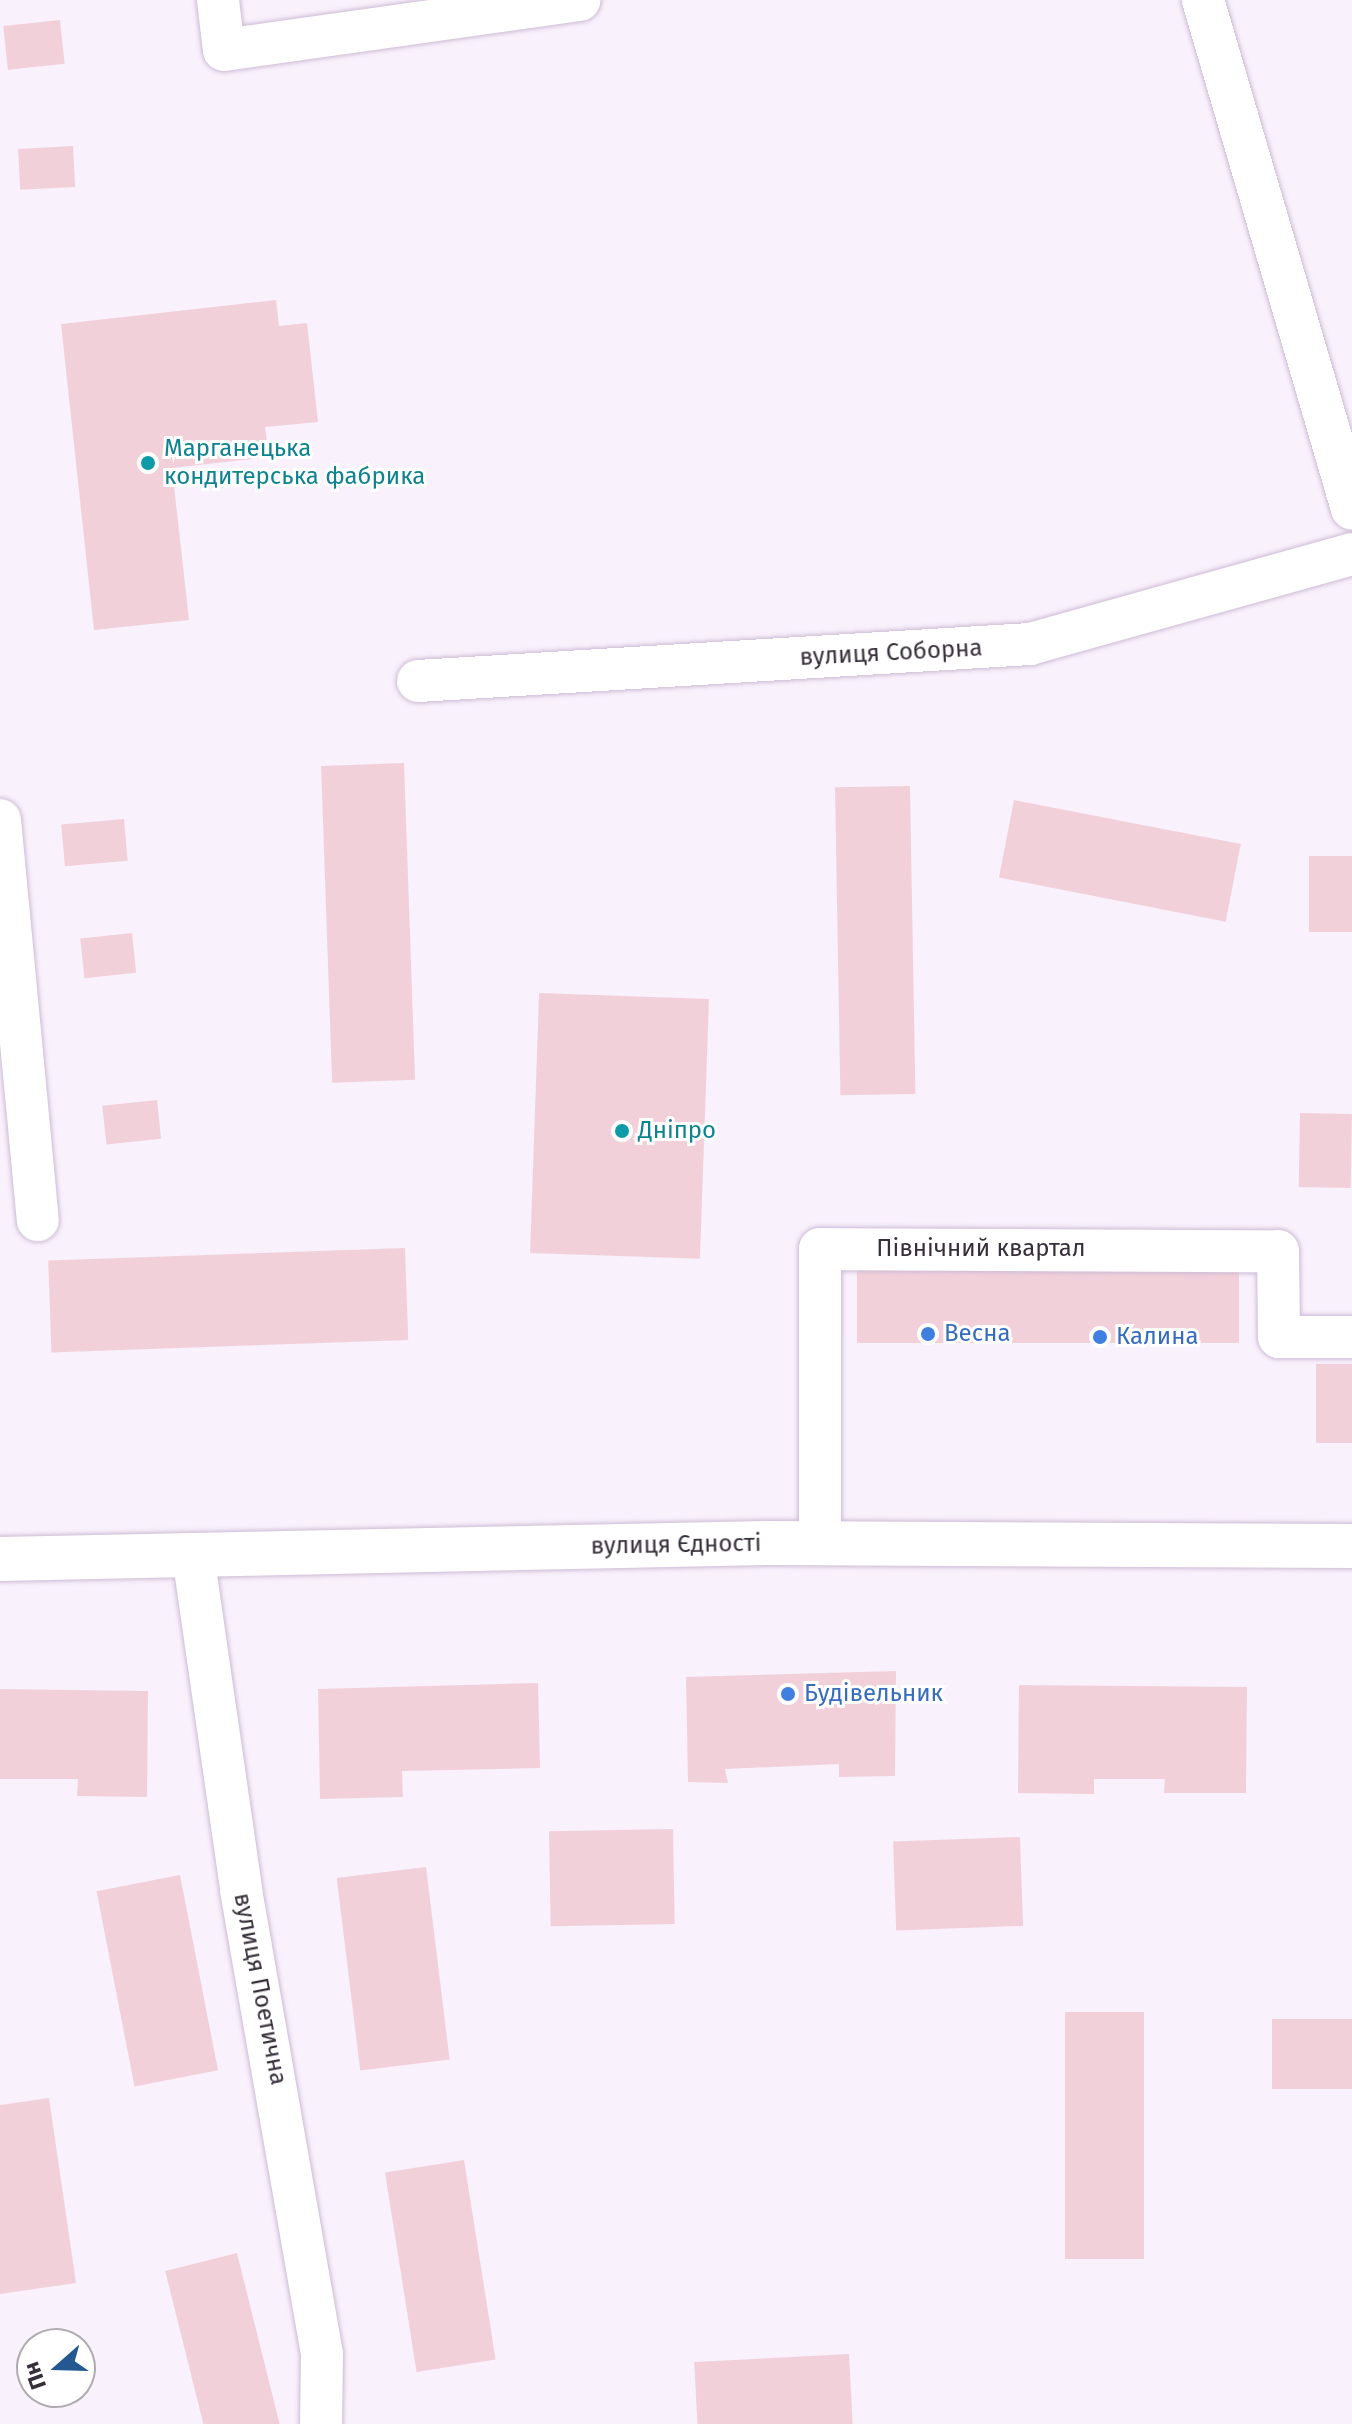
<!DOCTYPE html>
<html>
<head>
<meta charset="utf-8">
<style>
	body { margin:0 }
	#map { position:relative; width:1352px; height:2424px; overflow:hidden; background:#f9f1fc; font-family:"Fira Sans",sans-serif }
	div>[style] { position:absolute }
	.building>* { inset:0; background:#f2d0da; transform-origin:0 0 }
	.roads { filter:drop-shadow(0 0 2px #cdbbd5) drop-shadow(0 0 2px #cdbbd5) }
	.minor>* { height:42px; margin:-21px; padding:0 21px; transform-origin:21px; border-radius:21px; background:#fff }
	.tertiary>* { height:44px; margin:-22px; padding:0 22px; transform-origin:22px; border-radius:22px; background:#fff }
	.dots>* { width:22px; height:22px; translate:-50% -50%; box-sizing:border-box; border:4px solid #fff; border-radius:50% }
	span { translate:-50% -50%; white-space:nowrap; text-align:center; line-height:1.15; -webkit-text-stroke:6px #fff; paint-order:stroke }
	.culture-label { font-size:24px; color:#0d838f }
	.left { translate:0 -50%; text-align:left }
	.street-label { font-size:24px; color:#362e39 }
	.shop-label { font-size:24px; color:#366cbe }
	.north { position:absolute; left:16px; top:2328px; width:80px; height:80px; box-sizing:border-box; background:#fff; border:2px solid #afabb0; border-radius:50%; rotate:250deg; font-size:22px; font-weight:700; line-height:32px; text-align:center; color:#362e39 }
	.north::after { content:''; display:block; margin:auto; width:28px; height:36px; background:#255790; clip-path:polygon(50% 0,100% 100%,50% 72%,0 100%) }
</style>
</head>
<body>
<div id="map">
	<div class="building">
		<i style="left:60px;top:20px;width:44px;height:57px;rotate:84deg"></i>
		<i style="left:73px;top:146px;width:41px;height:55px;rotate:87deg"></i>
		<i style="clip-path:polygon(276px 300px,279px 326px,307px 323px,318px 422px,265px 427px,269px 457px,172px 468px,189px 620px,94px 630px,61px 324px)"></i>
		<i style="left:404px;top:763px;width:317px;height:83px;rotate:88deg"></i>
		<i style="left:910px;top:786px;width:308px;height:75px;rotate:89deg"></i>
		<i style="left:1014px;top:800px;width:231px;height:79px;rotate:11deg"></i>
		<i style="left:124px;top:819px;width:42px;height:63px;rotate:85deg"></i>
		<i style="left:1352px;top:856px;width:76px;height:43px;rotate:90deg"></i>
		<i style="left:132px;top:933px;width:40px;height:52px;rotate:84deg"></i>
		<i style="left:709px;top:999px;width:260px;height:170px;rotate:92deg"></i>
		<i style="left:157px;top:1100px;width:39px;height:55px;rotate:84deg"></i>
		<i style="left:1300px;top:1113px;width:52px;height:74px;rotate:1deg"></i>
		<i style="left:405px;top:1248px;width:92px;height:357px;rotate:88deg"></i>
		<i style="left:857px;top:1269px;width:382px;height:74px"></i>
		<i style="left:1316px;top:1364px;width:36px;height:79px"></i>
		<i style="clip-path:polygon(896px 1671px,895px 1776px,839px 1777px,839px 1764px,725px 1769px,728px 1783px,688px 1782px,686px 1677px)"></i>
		<i style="clip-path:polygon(538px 1683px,540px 1768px,402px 1771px,403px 1797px,320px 1799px,318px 1689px)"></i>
		<i style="clip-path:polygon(1019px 1685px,1247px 1687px,1246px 1793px,1164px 1793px,1165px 1779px,1094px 1779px,1094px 1794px,1018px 1793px)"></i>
		<i style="clip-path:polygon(0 1689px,148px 1691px,147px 1797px,77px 1796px,78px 1779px,0 1779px)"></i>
		<i style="left:673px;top:1829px;width:95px;height:124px;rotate:89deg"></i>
		<i style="left:1020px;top:1837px;width:89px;height:127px;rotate:88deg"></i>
		<i style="left:426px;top:1867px;width:194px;height:90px;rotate:83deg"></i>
		<i style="left:180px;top:1875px;width:199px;height:85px;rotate:79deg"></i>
		<i style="left:1065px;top:2012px;width:79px;height:247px"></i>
		<i style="left:1352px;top:2019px;width:70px;height:80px;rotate:90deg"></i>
		<i style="clip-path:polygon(49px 2098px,76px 2283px,0 2294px,0 2105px)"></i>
		<i style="left:464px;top:2160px;width:202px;height:80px;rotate:81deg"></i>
		<i style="left:237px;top:2253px;width:176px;height:74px;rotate:76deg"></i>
		<i style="left:849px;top:2354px;width:70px;height:155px;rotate:87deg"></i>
	</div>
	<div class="roads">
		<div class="minor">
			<i style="left:218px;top:0;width:50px;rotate:83.2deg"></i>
			<i style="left:224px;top:50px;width:359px;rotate:-8deg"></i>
			<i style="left:1203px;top:0;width:530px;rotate:73.68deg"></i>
			<i style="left:418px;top:681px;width:613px;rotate:-3.46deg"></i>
			<i style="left:1030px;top:644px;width:334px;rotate:-15.6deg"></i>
			<i style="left:0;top:820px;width:402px;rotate:84.6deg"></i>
			<i style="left:820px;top:1543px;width:294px;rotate:-90deg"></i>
			<i style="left:820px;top:1249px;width:458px;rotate:0.3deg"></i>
			<i style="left:1278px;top:1251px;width:86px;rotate:89.3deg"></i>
			<i style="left:1279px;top:1337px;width:73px"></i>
			<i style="left:193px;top:1555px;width:338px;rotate:81.8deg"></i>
			<i style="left:241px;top:1890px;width:471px;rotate:80.1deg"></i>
			<i style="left:322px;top:2354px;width:70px;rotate:90.8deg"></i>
		</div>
		<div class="tertiary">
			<i style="left:0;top:1559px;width:767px;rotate:-1.2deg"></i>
			<i style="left:767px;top:1543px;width:585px;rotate:0.29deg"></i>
		</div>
	</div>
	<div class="dots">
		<i style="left:148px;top:463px;background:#0f9aa8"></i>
		<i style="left:622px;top:1131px;background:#0f9aa8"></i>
		<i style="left:928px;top:1334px;background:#3f7fe0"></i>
		<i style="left:1100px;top:1337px;background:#3f7fe0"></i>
		<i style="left:788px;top:1694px;background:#3f7fe0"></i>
	</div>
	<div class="culture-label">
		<span class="left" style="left:164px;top:463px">Марганецька<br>кондитерська фабрика</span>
		<span class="left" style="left:638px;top:1131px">Дніпро</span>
	</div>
	<div class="street-label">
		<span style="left:891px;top:653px;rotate:-3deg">вулиця Соборна</span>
		<span style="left:981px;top:1249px">Північний квартал</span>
		<span style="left:676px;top:1545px;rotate:-1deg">вулиця Єдності</span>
		<span style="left:260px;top:1989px;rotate:79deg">вулиця Поетична</span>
	</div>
	<div class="shop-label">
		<span class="left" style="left:944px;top:1334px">Весна</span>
		<span class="left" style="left:1116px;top:1337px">Калина</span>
		<span class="left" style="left:804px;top:1694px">Будівельник</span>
	</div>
	<div class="north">Пн</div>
</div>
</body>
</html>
